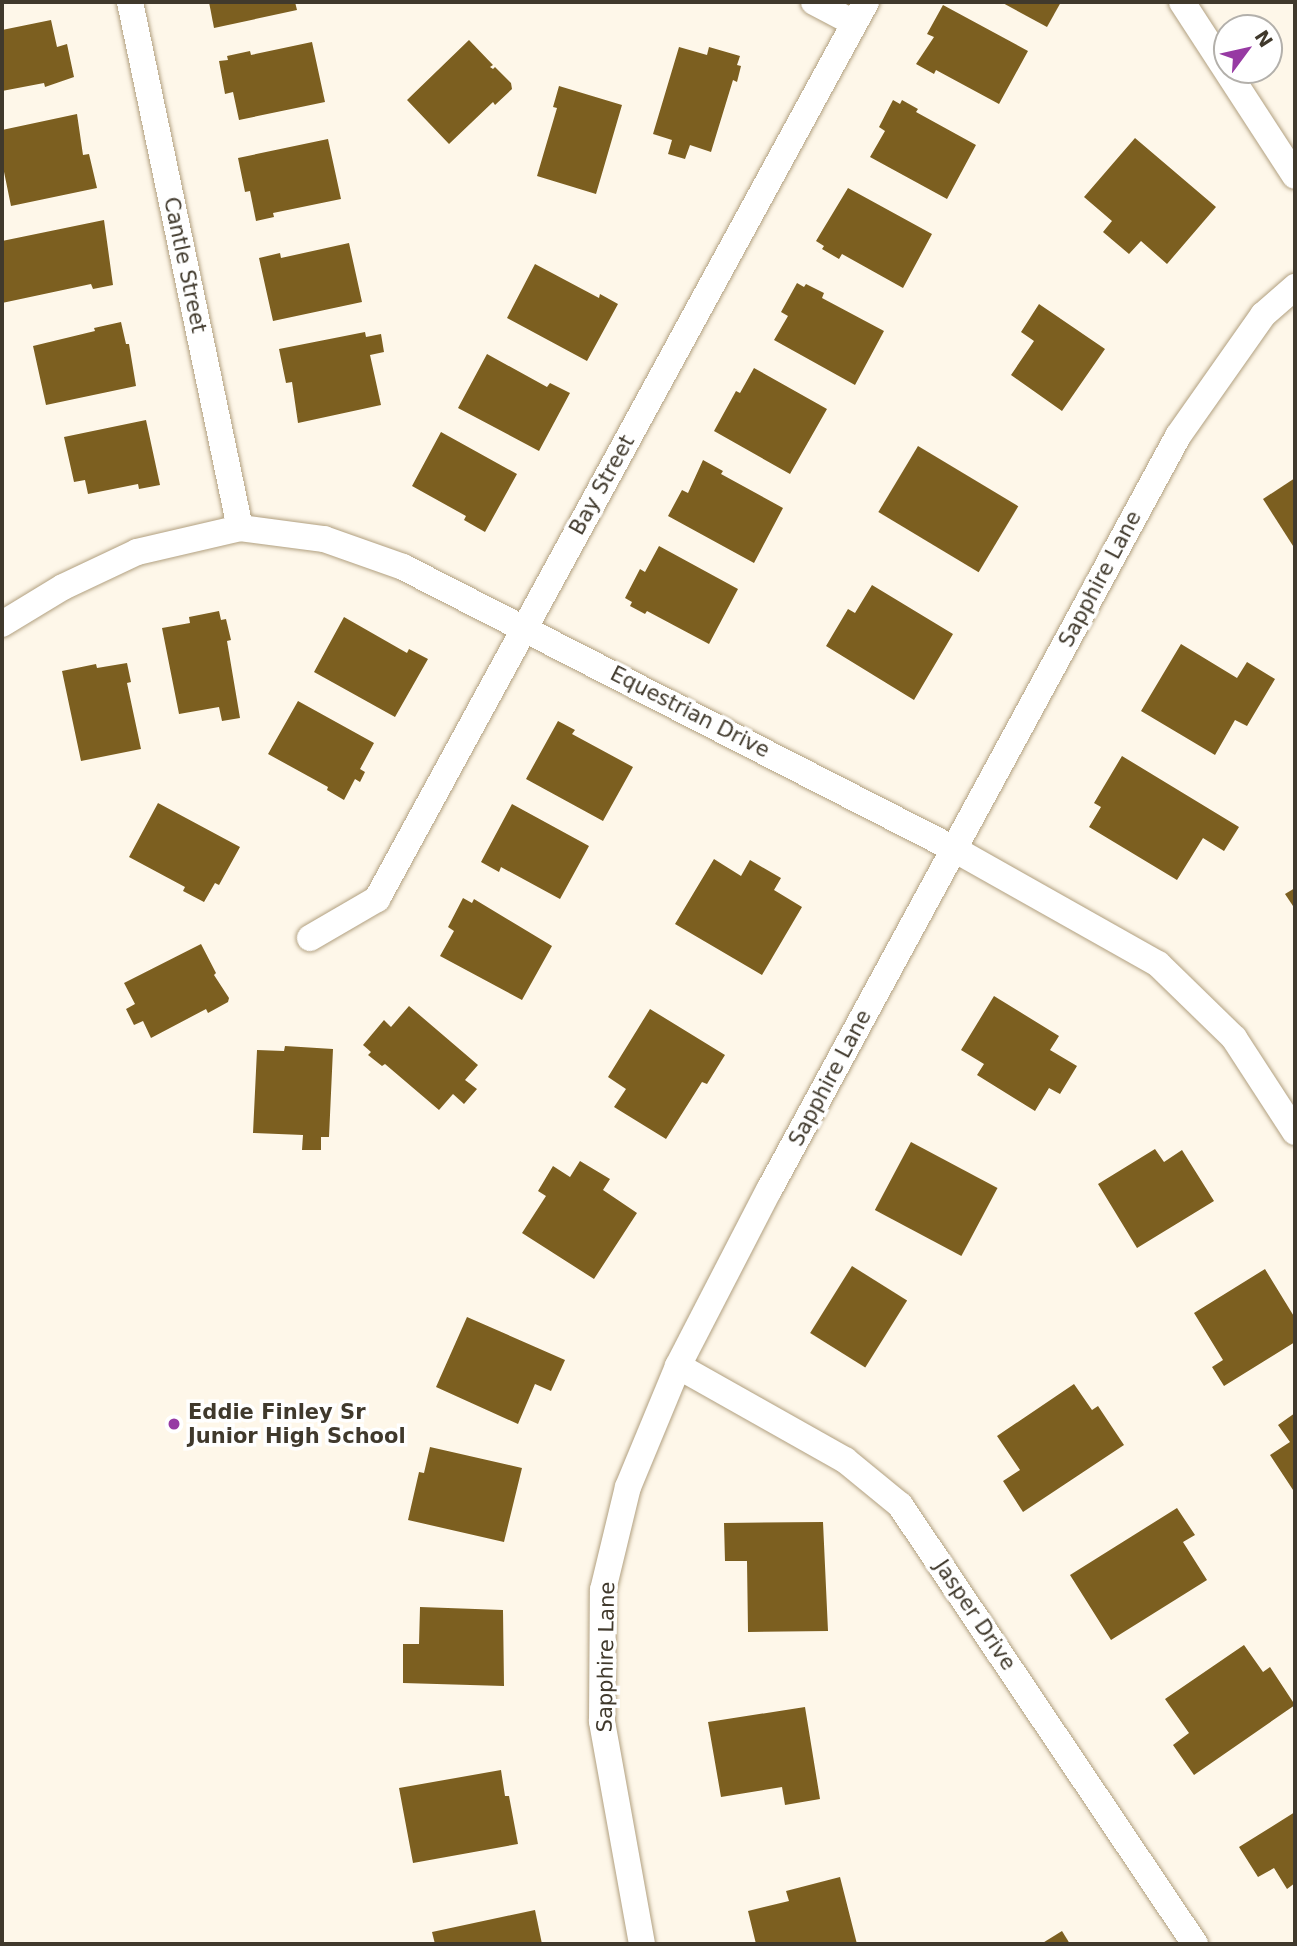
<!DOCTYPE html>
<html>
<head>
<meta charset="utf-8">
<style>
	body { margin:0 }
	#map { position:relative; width:1297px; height:1946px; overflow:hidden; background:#fef7e9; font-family:"DejaVu Sans",sans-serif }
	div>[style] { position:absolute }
	.building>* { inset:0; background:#7c5f20; transform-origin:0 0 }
	.roads { filter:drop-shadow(0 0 2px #b1a080) drop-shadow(0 0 2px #b1a080) }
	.minor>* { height:26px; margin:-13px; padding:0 13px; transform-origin:13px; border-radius:13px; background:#fff }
	.dots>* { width:19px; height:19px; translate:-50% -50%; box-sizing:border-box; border:4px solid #fff; border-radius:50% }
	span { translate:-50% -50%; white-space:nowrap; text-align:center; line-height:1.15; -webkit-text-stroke:7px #fff; paint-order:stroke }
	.street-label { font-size:21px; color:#40392c }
	.poi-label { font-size:21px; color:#40392c; font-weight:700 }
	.left { translate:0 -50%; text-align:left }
	.frame { position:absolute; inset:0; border:4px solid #40392c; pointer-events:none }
	.north { position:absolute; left:1213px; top:14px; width:70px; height:70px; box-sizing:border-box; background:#fff; border:2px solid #b3b0ab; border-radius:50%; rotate:57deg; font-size:19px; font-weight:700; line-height:28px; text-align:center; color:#40392c }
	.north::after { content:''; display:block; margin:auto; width:24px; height:32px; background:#973aa3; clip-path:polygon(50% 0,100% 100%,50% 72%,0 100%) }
</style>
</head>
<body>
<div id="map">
	<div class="building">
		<i style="clip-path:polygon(209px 2px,295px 2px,297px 10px,214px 28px)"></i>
		<i style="clip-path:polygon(1001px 2px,1061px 2px,1047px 27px)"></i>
		<i style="clip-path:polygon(943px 5px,1028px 51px,999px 104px,936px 70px,934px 74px,916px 64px,934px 37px,927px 34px)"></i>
		<i style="clip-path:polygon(51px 20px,57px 47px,67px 44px,74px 77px,45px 87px,44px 83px,2px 91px,2px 30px)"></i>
		<i style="clip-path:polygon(469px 40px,493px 65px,490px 67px,493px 69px,495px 67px,511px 83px,512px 89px,495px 105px,493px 102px,449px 144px,407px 100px)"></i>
		<i style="clip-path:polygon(312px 42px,325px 102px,239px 120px,233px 92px,225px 94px,219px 61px,228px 60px,227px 56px,250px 51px,251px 55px)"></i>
		<i style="clip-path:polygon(679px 47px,707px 55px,709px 47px,740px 56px,737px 65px,741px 66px,737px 82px,733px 80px,711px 152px,690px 145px,685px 159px,668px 154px,672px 140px,653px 134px)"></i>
		<i style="clip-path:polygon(559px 86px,622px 105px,596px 194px,537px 176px,557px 108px,553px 107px)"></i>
		<i style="clip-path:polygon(893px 100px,900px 104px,902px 100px,918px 109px,916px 112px,976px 145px,947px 199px,870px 157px,885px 131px,879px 127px)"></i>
		<i style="clip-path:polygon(77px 114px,83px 155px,89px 154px,97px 188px,11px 206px,2px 162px,2px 130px)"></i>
		<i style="clip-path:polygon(1135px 138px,1216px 207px,1167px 264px,1141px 241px,1129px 254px,1103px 232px,1112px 221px,1084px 197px)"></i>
		<i style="clip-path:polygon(328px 139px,341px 199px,273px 213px,274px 217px,256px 221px,250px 191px,245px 192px,238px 158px)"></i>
		<i style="clip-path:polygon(848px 188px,932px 234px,903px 288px,842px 254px,839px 259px,822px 249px,824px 246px,816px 241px)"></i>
		<i style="clip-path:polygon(104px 220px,113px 285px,93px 289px,91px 284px,2px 303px,2px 241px)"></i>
		<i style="clip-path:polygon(349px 243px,362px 302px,273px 321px,259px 258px,280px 253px,281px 258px)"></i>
		<i style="clip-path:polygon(535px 264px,599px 298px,600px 294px,618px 304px,587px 361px,507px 318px)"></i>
		<i style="clip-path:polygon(797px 283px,804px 287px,806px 284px,824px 293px,822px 298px,884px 331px,855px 385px,774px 340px,788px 316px,781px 312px)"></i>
		<i style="clip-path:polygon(1039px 304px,1105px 349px,1062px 411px,1011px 375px,1034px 341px,1021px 332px)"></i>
		<i style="clip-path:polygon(121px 322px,126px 344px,129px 344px,136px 386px,46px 405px,33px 346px,95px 331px,94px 328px)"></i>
		<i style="clip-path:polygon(365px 332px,366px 337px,381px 334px,384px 352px,370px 355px,381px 405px,298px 423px,292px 382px,286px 383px,279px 349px)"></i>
		<i style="clip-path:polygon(487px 354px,547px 387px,550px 383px,570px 393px,539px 451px,458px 408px)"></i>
		<i style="clip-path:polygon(754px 368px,827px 409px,790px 474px,714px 431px,736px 391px,740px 393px)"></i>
		<i style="clip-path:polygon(146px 420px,160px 485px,139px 489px,138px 484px,88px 494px,85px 480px,74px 482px,64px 437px)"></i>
		<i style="clip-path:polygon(441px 432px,517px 474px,485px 532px,464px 520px,466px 516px,412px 486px)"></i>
		<i style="left:918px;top:446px;width:117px;height:77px;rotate:31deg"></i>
		<i style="clip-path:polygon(703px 460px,723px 471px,721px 474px,783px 508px,754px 563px,668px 516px,682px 490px,688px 493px)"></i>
		<i style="clip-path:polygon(1295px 478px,1295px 549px,1263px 499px)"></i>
		<i style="clip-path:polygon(659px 546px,738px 589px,709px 644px,647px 611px,645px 614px,630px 606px,632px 602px,625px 598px,640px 569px,645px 572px)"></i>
		<i style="clip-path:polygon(872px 585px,953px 634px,914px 700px,826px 646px,848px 609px,855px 613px)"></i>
		<i style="clip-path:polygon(219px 611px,221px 620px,226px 619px,231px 640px,227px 641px,240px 718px,222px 721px,219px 707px,179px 714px,162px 628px,190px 623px,189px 617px)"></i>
		<i style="clip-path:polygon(344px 617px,407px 653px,409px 649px,428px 659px,395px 717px,314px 672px)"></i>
		<i style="clip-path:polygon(1181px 644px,1237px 678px,1247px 662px,1275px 679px,1247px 726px,1235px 720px,1215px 755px,1141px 711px)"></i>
		<i style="clip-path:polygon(127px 663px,131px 682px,127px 683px,141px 749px,81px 761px,62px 671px,96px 664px,97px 668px)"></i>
		<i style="clip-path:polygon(298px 701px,374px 743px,360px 769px,365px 772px,360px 782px,355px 779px,344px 800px,327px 790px,328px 787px,268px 754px)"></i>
		<i style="clip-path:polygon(558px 721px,575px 730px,572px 734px,633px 767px,603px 821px,526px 779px)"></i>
		<i style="clip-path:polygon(1122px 756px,1239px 827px,1224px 851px,1203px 838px,1177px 880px,1089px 827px,1101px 807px,1094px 803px)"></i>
		<i style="clip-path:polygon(158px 803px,240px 847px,219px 885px,215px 883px,204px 902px,183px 891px,185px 887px,129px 857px)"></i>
		<i style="clip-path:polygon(512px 804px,589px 846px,560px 899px,501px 867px,499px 872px,481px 862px)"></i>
		<i style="clip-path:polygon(714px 859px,741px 876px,750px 860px,781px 878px,774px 890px,802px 907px,762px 975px,675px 924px)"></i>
		<i style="clip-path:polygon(1295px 888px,1295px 909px,1285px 894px)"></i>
		<i style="clip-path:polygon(463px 898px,472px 903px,474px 899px,552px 946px,522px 1000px,440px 956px,454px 931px,448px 927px)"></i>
		<i style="clip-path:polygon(201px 944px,216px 973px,214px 975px,229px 998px,228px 1002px,208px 1013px,206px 1009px,151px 1038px,143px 1021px,134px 1025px,126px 1009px,135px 1004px,124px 983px)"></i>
		<i style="clip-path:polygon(994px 996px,1059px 1036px,1050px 1050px,1077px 1066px,1060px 1094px,1049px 1088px,1035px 1111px,977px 1075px,984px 1064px,961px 1050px)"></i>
		<i style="clip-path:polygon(409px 1006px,478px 1065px,465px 1080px,477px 1089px,464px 1104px,453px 1094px,439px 1110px,385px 1064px,382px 1066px,368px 1055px,371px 1052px,363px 1045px,384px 1020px,391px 1027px)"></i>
		<i style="clip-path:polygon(650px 1009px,725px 1055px,707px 1084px,702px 1082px,666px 1139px,614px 1107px,626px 1089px,608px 1077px)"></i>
		<i style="clip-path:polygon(285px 1046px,333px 1049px,329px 1137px,321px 1137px,321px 1150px,302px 1150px,303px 1135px,253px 1133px,257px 1050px,284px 1051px)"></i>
		<i style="left:911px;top:1142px;width:98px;height:77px;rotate:28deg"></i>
		<i style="clip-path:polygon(1155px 1149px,1164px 1162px,1182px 1150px,1214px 1201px,1137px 1248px,1098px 1184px)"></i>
		<i style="clip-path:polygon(580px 1161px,610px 1179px,603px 1190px,637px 1213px,594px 1279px,522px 1233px,546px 1196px,538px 1191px,553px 1166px,570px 1177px)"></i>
		<i style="left:852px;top:1266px;width:65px;height:79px;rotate:32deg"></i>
		<i style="clip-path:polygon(1265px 1269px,1295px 1318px,1295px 1342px,1224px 1386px,1212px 1367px,1223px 1360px,1194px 1313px)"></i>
		<i style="clip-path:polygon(467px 1317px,565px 1360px,551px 1391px,535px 1384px,518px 1424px,436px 1387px)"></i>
		<i style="clip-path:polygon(1074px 1384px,1092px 1410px,1098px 1406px,1124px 1445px,1023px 1512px,1003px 1481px,1020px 1470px,997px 1436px)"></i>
		<i style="clip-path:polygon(1295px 1413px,1295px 1493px,1270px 1455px,1290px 1442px,1278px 1425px)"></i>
		<i style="clip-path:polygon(430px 1447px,522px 1468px,504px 1542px,408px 1520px,419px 1472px,424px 1473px)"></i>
		<i style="clip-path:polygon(1177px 1508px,1195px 1535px,1183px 1542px,1207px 1580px,1111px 1640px,1070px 1575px)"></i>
		<i style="clip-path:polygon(823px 1522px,828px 1631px,748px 1632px,747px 1561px,725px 1561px,724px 1523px)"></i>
		<i style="clip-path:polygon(420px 1607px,503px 1610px,504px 1686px,403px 1683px,403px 1644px,419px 1644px)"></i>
		<i style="clip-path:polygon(1244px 1645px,1263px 1672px,1270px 1667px,1295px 1705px,1194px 1775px,1173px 1745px,1189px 1733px,1165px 1699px)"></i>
		<i style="clip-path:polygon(805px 1707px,820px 1799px,785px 1805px,782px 1787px,721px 1797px,708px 1722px)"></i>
		<i style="clip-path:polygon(501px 1770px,505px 1796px,509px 1796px,518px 1844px,413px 1863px,399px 1788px)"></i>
		<i style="clip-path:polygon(1295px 1812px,1295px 1883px,1287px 1889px,1274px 1868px,1258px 1877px,1239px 1847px)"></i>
		<i style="clip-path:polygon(840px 1877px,857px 1944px,756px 1944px,748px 1911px,789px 1901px,786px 1891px)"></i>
		<i style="clip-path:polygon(535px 1910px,542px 1944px,435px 1944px,432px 1932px)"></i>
		<i style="clip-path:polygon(1062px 1931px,1070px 1944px,1041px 1944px)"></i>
	</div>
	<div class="roads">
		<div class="minor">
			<i style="left:130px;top:2px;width:537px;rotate:78.19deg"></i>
			<i style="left:814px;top:2px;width:45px;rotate:27.7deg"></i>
			<i style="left:1182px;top:2px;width:207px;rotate:57deg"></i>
			<i style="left:2px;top:624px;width:71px;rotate:-31.2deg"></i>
			<i style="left:63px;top:587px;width:82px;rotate:-25.3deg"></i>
			<i style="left:137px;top:552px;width:106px;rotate:-13.1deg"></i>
			<i style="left:240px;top:528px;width:85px;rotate:7.5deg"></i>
			<i style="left:324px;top:539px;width:84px;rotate:19.5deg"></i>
			<i style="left:403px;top:567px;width:619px;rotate:27.1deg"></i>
			<i style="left:954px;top:849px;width:234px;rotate:29.4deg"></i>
			<i style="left:1158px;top:964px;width:106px;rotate:44.2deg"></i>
			<i style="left:1234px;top:1038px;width:112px;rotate:57deg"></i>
			<i style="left:310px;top:938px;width:78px;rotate:-30.2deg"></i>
			<i style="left:377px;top:899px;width:1022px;rotate:-61.4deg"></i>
			<i style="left:678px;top:1366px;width:192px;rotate:29.4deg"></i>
			<i style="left:845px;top:1460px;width:71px;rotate:39.3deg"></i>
			<i style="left:900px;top:1505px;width:529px;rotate:56.1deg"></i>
			<i style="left:642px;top:1944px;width:227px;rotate:-100.2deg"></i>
			<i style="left:602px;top:1721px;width:131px;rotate:-89.6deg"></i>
			<i style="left:603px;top:1590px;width:106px;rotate:-76.4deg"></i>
			<i style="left:628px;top:1487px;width:131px;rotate:-67.5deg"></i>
			<i style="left:678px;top:1366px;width:198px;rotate:-62.7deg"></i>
			<i style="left:769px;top:1190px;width:858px;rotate:-61.52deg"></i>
			<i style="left:1178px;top:436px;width:148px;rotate:-54.9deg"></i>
			<i style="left:1263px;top:315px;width:43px;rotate:-41.2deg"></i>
		</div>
	</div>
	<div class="dots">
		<i style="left:174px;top:1424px;background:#973aa3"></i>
	</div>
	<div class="street-label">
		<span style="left:185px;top:265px;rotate:78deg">Cantle Street</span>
		<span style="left:602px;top:485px;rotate:-61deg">Bay Street</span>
		<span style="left:1100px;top:579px;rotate:-62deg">Sapphire Lane</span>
		<span style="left:690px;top:712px;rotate:27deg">Equestrian Drive</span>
		<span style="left:830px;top:1078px;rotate:-62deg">Sapphire Lane</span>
		<span style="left:975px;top:1615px;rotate:56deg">Jasper Drive</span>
		<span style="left:606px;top:1657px;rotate:-89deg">Sapphire Lane</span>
	</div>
	<div class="poi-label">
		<span class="left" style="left:188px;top:1424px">Eddie Finley Sr<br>Junior High School</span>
	</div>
	<div class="frame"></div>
	<div class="north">N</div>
</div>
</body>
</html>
